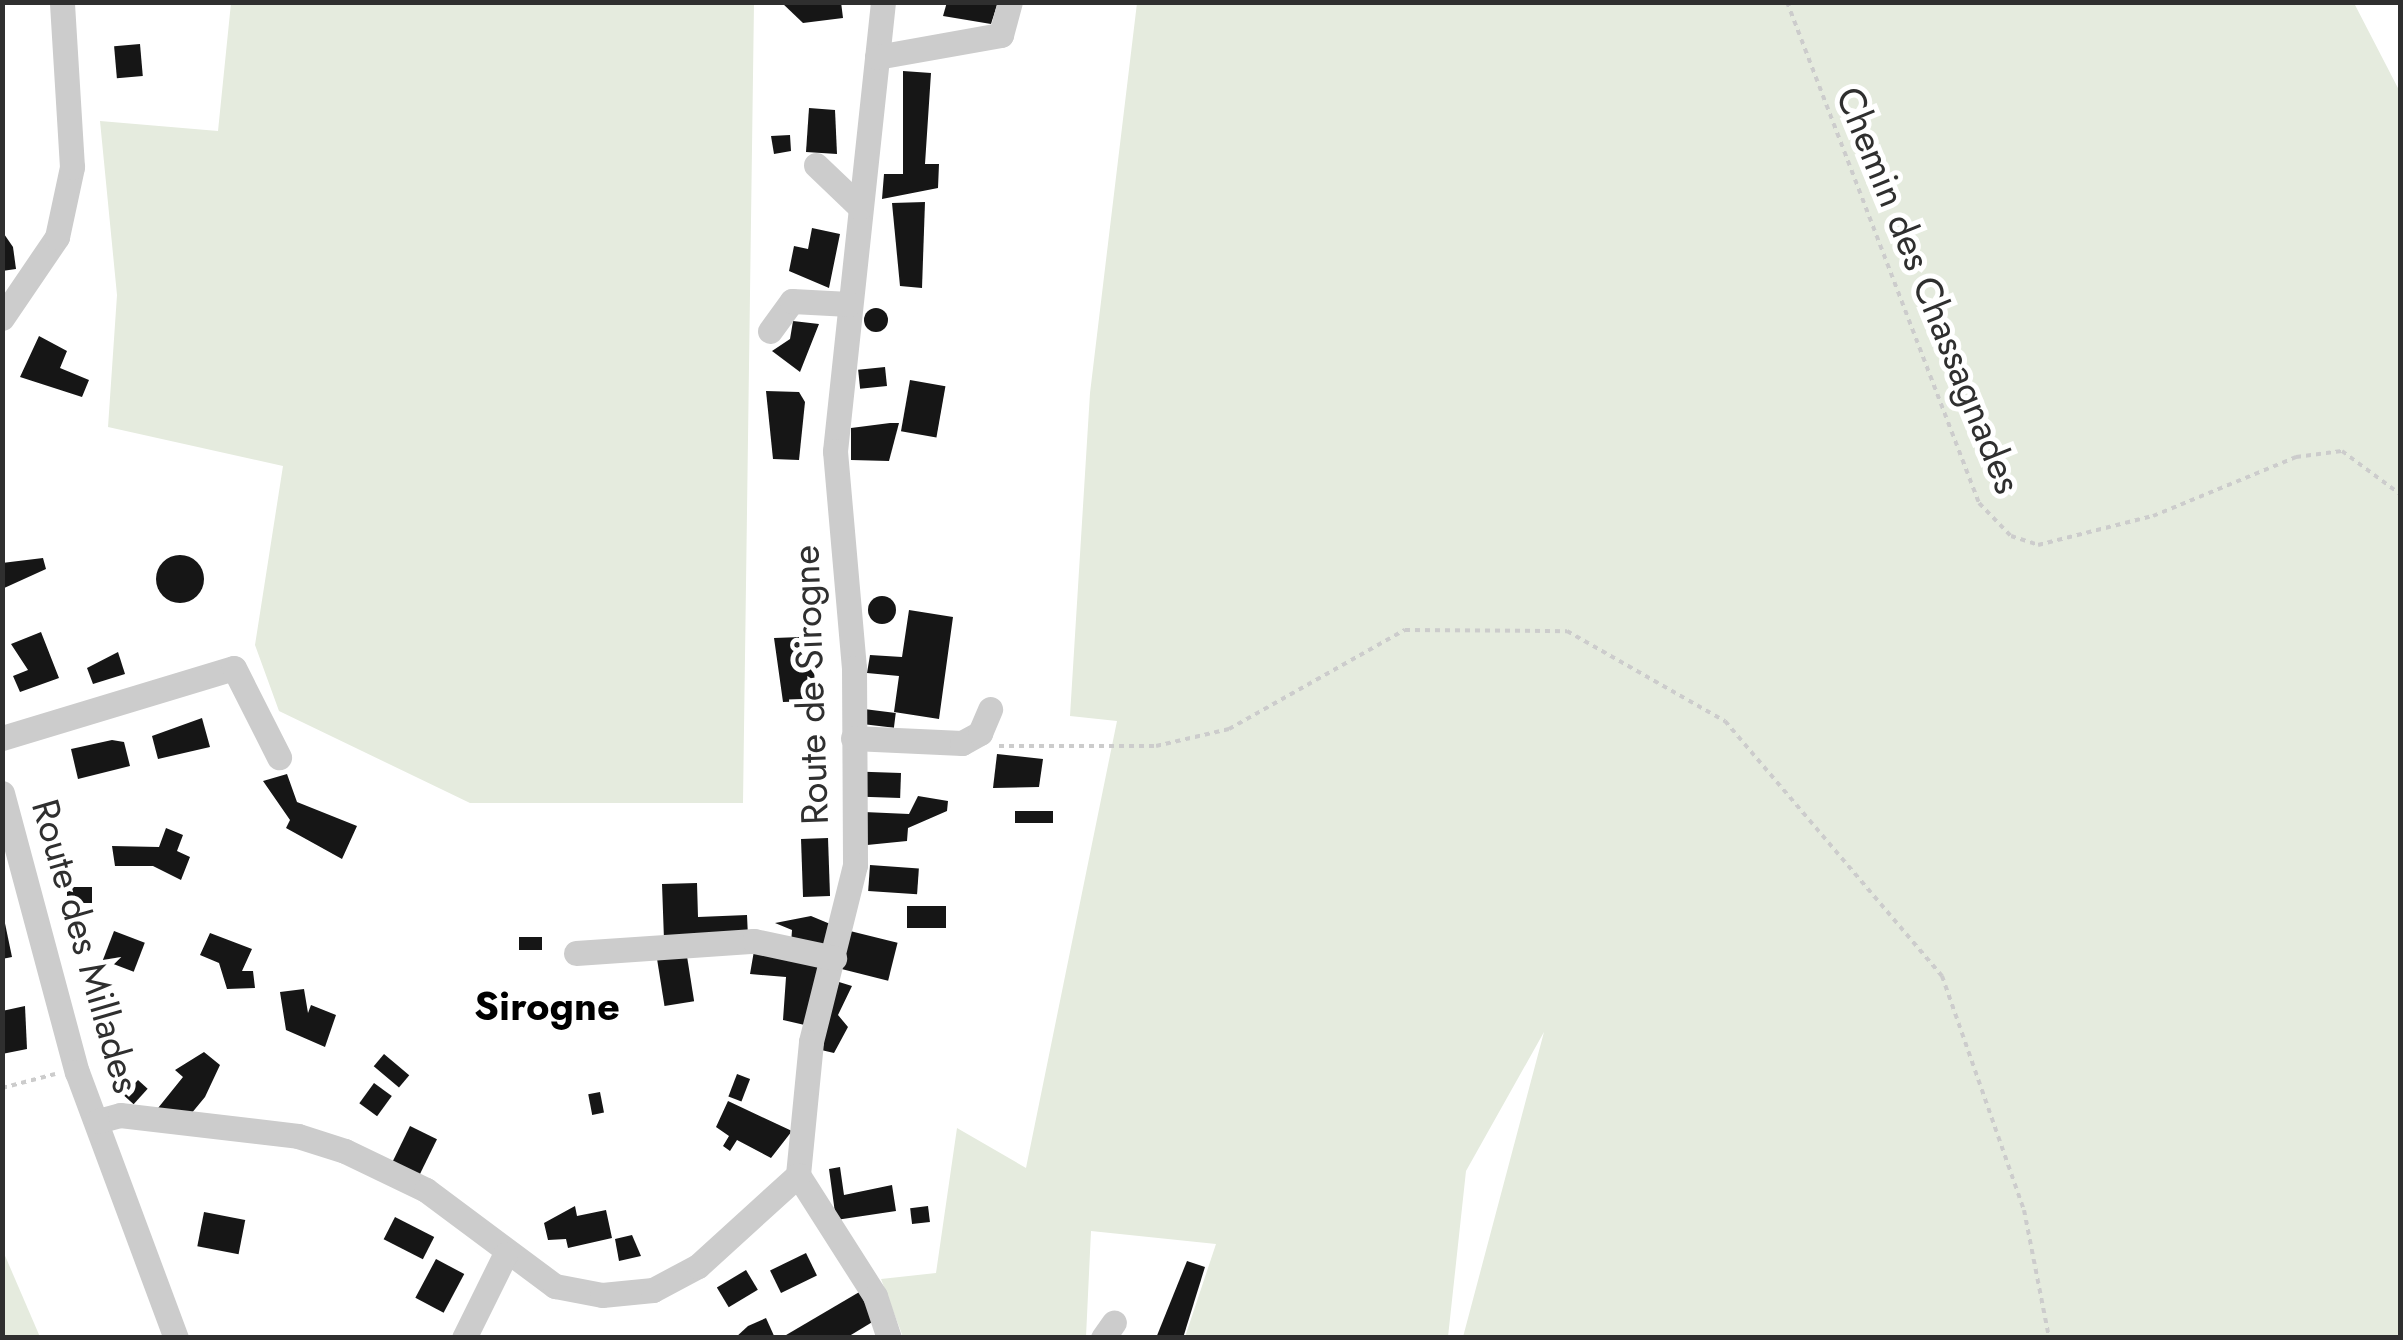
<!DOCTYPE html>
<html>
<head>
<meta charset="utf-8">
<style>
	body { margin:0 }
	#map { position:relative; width:2403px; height:1340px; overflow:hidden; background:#fff; font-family:Jost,sans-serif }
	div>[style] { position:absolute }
	.green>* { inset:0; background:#e5ebde }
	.building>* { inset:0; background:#161616; transform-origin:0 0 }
	.round { border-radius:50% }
	.path>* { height:4px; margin-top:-2px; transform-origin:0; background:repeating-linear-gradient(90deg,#ccc 0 5px,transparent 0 10px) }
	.minor>* { height:25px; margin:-12.5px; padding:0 12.5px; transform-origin:12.5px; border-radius:12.5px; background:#ccc }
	span { translate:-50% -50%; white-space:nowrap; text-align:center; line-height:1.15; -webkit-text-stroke:10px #fff; paint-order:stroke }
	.street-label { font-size:38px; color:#2f2f2f }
	.neighbourhood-label { font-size:40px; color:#000; font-weight:700 }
	.frame { position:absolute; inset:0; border:5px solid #2f2f2f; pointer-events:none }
</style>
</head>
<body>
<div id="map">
	<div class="green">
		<i style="clip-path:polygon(231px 3px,754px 3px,743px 803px,470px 803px,279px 711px,255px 645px,283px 466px,108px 427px,117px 295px,100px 121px,218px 131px)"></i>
		<i style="clip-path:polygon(1137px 3px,2354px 3px,2400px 92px,2400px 1337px,1463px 1337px,1544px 1032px,1466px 1171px,1448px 1337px,1185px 1337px,1216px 1244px,1091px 1231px,1086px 1337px,903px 1337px,881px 1279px,936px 1273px,957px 1128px,1026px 1168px,1117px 721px,1070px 716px,1090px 393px)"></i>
		<i style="clip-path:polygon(3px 1251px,40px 1337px,3px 1337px)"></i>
	</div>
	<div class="building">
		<i style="clip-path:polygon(781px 2px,841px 2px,843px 18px,803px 23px)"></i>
		<i style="clip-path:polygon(947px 2px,998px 2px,991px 24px,943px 16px)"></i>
		<i style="left:140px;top:44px;width:32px;height:26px;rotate:85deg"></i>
		<i style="clip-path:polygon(903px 71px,931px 73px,925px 164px,939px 164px,938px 188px,882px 199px,884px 174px,903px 174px)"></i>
		<i style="clip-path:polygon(809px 108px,835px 110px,837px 154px,806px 152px)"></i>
		<i style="clip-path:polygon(790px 135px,791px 151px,774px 154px,771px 136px)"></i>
		<i style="clip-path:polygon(925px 202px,922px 288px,900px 286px,892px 203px)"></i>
		<i style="clip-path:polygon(812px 228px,840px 234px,829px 288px,789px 271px,794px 246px,808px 249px)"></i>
		<i style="clip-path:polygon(2px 231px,13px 247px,16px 269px,2px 271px)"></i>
		<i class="round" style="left:864px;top:308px;width:24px;height:24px"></i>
		<i style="clip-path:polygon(793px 321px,819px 324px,800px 372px,772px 351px,790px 339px)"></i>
		<i style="clip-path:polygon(39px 336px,67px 351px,60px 368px,89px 380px,82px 397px,20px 377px)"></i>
		<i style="left:885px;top:367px;width:19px;height:27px;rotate:84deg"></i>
		<i style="left:910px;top:380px;width:36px;height:52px;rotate:10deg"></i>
		<i style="clip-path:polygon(766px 391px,799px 392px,805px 402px,799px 460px,773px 459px)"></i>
		<i style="clip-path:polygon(890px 423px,899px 423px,889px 461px,851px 460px,851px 428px)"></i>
		<i class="round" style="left:156px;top:555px;width:48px;height:48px"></i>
		<i style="clip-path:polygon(43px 558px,46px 569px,2px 589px,2px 563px)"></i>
		<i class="round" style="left:868px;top:596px;width:28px;height:28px"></i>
		<i style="clip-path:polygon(909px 610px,953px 617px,939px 719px,894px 712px,899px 676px,867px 673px,870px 655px,902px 657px)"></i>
		<i style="clip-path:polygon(41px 632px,59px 678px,20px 692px,13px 676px,28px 670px,11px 644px)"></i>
		<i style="clip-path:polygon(801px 637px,802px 659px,814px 658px,815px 701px,783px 702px,774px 638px)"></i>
		<i style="clip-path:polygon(118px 652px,125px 674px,93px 684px,87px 668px)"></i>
		<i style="left:864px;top:709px;width:32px;height:15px;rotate:7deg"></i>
		<i style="clip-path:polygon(202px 718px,210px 747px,158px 759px,152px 736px)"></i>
		<i style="clip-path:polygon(112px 740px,124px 742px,130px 766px,78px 779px,71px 749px)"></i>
		<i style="clip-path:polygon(997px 754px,1043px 759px,1039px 787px,993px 788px)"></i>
		<i style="left:901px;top:773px;width:25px;height:37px;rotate:92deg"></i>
		<i style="clip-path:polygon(287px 774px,297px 802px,357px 826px,342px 859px,286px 828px,290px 820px,263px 781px)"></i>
		<i style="clip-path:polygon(918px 796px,948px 801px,947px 811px,908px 828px,907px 841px,867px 845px,864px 812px,909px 814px)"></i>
		<i style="left:1015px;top:811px;width:38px;height:12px"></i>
		<i style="clip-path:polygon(166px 828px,183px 835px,177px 851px,190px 857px,181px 880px,153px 866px,115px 866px,112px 846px,159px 847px)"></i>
		<i style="left:828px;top:838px;width:58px;height:27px;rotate:88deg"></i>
		<i style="left:870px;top:865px;width:49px;height:26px;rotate:4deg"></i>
		<i style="clip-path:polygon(697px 883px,698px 917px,747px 915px,748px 937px,664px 940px,662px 884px)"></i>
		<i style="left:67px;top:887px;width:25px;height:16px"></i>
		<i style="left:907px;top:906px;width:39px;height:22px"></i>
		<i style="clip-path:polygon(2px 909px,12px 957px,2px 959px)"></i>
		<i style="clip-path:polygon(811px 916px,835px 926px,831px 952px,791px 944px,792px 930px,775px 923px)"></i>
		<i style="left:114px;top:931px;width:33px;height:31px;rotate:21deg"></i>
		<i style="left:850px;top:931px;width:49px;height:39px;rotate:14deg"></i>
		<i style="clip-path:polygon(210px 933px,252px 949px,242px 971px,253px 971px,255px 988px,227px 989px,219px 963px,200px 955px)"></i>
		<i style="left:542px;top:937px;width:13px;height:23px;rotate:90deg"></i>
		<i style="clip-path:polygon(755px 945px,824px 960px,809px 1026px,783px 1020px,786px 977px,750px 974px)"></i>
		<i style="left:686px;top:950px;width:52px;height:30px;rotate:81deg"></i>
		<i style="clip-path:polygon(839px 982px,852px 986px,838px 1015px,848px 1027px,834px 1053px,817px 1049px)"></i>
		<i style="clip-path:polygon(304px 989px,308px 1013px,311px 1005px,336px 1015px,325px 1047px,286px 1030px,280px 992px)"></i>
		<i style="clip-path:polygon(25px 1006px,27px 1049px,2px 1054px,2px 1011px)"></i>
		<i style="clip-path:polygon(204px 1052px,220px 1065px,205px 1097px,186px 1120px,154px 1113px,183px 1077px,175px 1070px)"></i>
		<i style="left:384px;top:1054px;width:33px;height:16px;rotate:40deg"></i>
		<i style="left:737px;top:1074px;width:14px;height:24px;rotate:21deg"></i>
		<i style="left:138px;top:1080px;width:13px;height:21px;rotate:42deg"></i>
		<i style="left:374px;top:1083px;width:22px;height:25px;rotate:36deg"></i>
		<i style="left:600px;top:1092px;width:21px;height:12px;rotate:79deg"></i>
		<i style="clip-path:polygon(728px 1101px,792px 1131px,771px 1158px,737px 1140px,730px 1151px,723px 1146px,729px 1136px,716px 1127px)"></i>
		<i style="left:410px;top:1126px;width:30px;height:44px;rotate:26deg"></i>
		<i style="clip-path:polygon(840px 1167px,844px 1195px,892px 1185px,896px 1211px,836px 1220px,829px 1169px)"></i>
		<i style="clip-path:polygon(575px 1206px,577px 1216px,606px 1210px,612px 1238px,568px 1248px,566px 1239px,548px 1240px,544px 1223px)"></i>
		<i style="left:928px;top:1206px;width:16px;height:18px;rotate:83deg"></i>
		<i style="left:204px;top:1212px;width:42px;height:35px;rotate:11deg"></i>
		<i style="left:395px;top:1217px;width:44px;height:25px;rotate:27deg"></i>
		<i style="clip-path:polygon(632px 1235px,641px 1256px,619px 1261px,615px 1239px)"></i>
		<i style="left:806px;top:1253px;width:25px;height:40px;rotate:64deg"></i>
		<i style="left:436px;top:1259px;width:32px;height:44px;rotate:28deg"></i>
		<i style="clip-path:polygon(1187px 1261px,1205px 1267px,1183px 1338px,1156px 1338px)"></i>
		<i style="left:746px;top:1270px;width:23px;height:34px;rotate:59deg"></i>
		<i style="clip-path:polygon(861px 1291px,874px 1321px,846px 1338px,781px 1338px)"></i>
		<i style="clip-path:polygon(766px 1318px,775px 1338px,735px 1338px,748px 1326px)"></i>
	</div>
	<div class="path">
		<i style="left:1787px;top:2px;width:537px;rotate:69.03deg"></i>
		<i style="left:1979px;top:503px;width:46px;rotate:45.9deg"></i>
		<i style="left:2011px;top:536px;width:28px;rotate:18deg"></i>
		<i style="left:2038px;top:545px;width:119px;rotate:-14.2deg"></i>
		<i style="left:2153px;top:516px;width:155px;rotate:-22.4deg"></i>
		<i style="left:2296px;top:457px;width:46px;rotate:-7.4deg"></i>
		<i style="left:2342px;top:451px;width:72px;rotate:36.6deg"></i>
		<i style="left:999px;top:746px;width:157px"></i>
		<i style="left:1156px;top:746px;width:75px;rotate:-13.1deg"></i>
		<i style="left:1229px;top:729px;width:202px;rotate:-29.4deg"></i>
		<i style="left:1405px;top:630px;width:162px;rotate:0.4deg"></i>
		<i style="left:1567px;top:631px;width:182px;rotate:29.7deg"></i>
		<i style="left:1725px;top:721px;width:335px;rotate:49.6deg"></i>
		<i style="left:1942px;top:976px;width:248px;rotate:70.7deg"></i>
		<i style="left:2024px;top:1210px;width:130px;rotate:78.9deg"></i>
		<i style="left:2px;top:1088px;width:55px;rotate:-14.8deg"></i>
	</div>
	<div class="minor">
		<i style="left:883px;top:2px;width:452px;rotate:96.1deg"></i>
		<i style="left:835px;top:451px;width:218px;rotate:85deg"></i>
		<i style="left:854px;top:668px;width:197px;rotate:89.7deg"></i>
		<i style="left:855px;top:865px;width:182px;rotate:104deg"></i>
		<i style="left:811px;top:1042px;width:134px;rotate:95.6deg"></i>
		<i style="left:798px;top:1175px;width:143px;rotate:57.5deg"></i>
		<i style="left:875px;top:1296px;width:44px;rotate:71.6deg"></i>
		<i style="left:877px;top:57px;width:126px;rotate:-10.1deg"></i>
		<i style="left:1001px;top:35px;width:34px;rotate:-75deg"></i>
		<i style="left:816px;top:165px;width:61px;rotate:43.7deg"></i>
		<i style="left:2px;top:318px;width:98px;rotate:-55.8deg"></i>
		<i style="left:57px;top:237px;width:72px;rotate:-77.9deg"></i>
		<i style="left:72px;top:167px;width:165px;rotate:-93.5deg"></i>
		<i style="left:770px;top:331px;width:37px;rotate:-54deg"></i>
		<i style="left:792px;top:301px;width:57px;rotate:3deg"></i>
		<i style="left:2px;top:738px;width:242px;rotate:-16.8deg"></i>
		<i style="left:234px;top:668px;width:100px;rotate:63.2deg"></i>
		<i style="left:853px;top:738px;width:109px;rotate:2.6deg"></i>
		<i style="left:962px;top:743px;width:21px;rotate:-29deg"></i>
		<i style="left:980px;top:733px;width:26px;rotate:-67deg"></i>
		<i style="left:2px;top:793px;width:289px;rotate:75deg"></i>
		<i style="left:77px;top:1072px;width:284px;rotate:69.6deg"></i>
		<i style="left:576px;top:953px;width:178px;rotate:-3.9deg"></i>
		<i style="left:754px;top:941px;width:82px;rotate:12deg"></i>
		<i style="left:98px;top:1121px;width:23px;rotate:-15deg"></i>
		<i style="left:120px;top:1115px;width:179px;rotate:6.7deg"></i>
		<i style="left:298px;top:1136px;width:49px;rotate:17.7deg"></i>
		<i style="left:345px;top:1151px;width:90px;rotate:25.7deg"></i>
		<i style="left:426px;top:1190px;width:161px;rotate:36.7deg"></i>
		<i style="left:555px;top:1286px;width:48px;rotate:10.8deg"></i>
		<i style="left:602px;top:1295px;width:51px;rotate:-5.6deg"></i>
		<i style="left:653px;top:1290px;width:51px;rotate:-28.1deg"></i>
		<i style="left:698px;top:1266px;width:135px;rotate:-42.3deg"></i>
		<i style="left:464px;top:1338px;width:93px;rotate:-63.7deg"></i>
		<i style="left:1103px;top:1338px;width:19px;rotate:-55deg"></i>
	</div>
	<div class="street-label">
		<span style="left:1929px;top:290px;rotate:68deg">Chemin des Chassagnades</span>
		<span style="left:810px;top:685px;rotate:-92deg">Route de Sirogne</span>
		<span style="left:86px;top:946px;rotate:74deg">Route des Millades</span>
	</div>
	<div class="neighbourhood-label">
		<span style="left:547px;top:1006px">Sirogne</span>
	</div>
	<div class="frame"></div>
</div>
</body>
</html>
